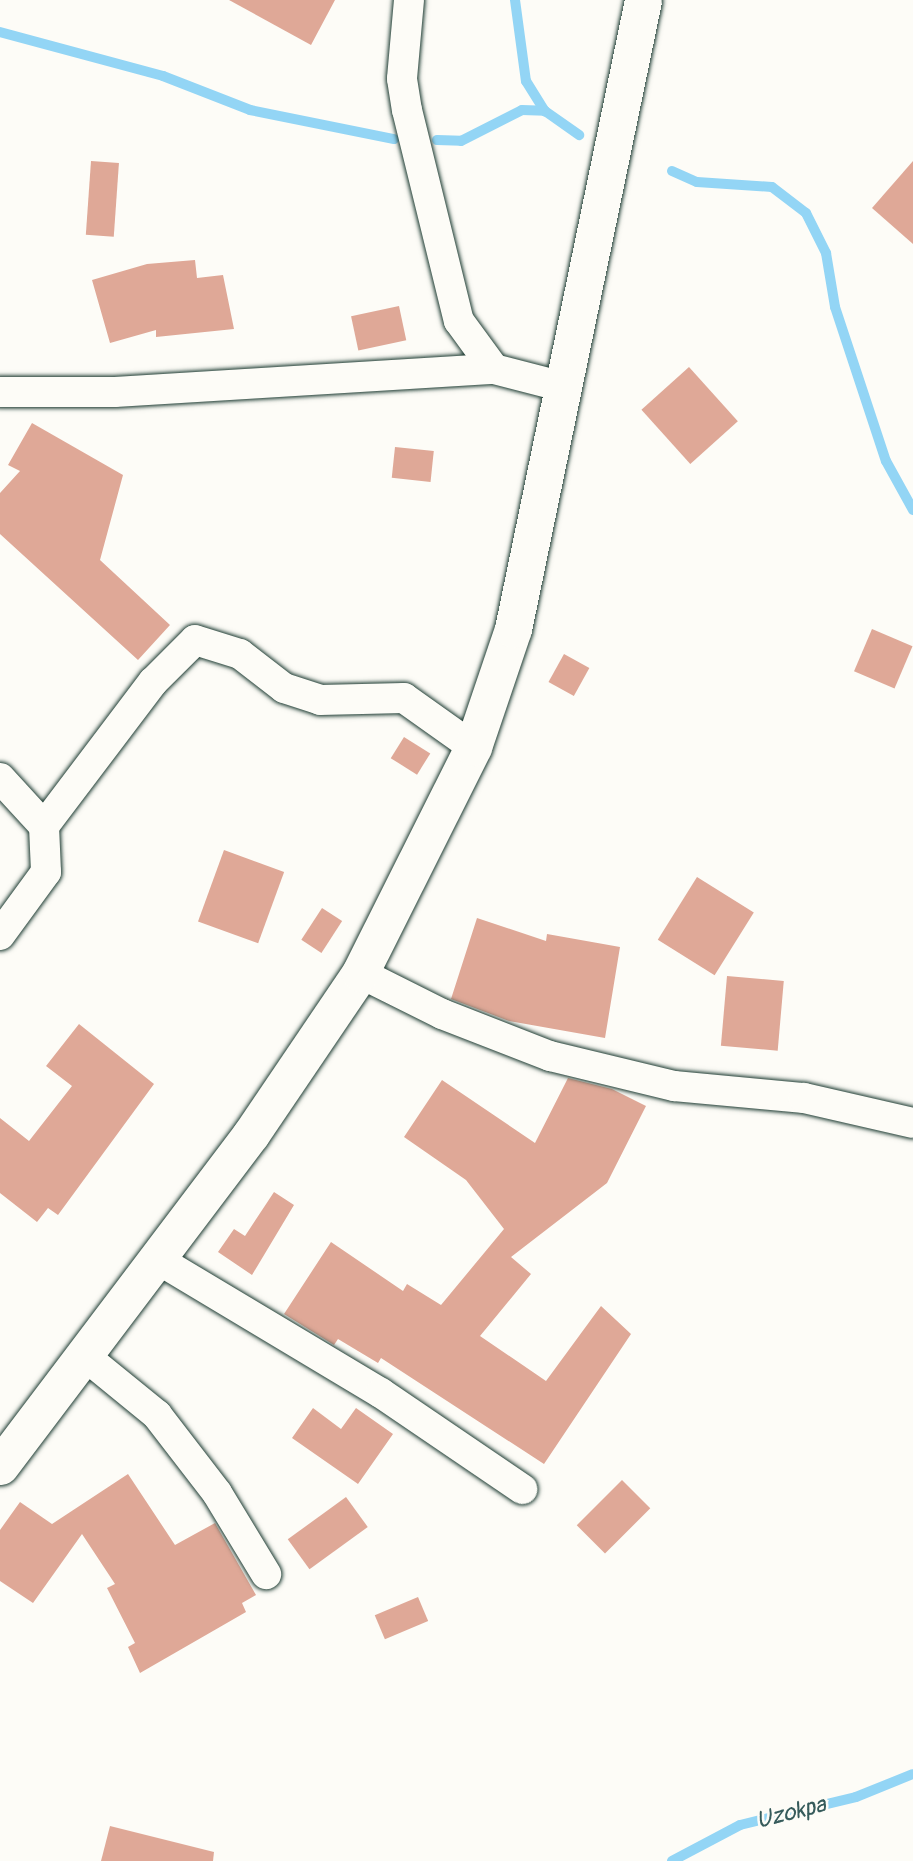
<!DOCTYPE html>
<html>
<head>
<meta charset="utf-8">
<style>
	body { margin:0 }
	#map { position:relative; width:913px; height:1861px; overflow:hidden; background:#fdfcf7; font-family:Pangolin,sans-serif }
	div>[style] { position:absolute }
	.stream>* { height:10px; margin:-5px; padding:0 5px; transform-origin:5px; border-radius:5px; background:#93d5f5 }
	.building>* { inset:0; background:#dfa897; transform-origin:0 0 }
	.roads { filter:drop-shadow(0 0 2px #1f3d34) drop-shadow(0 0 2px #1f3d34) }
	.minor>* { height:30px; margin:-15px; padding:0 15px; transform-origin:15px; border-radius:15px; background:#fdfcf7 }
	.tertiary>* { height:37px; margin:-18.5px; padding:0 18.5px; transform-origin:18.5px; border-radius:18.5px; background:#fdfcf7 }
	span { translate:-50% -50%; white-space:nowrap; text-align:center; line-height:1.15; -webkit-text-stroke:5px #fdfcf7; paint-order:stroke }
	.water-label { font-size:23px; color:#365b5b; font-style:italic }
</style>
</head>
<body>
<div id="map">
	<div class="stream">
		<i style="left:515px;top:0;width:82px;rotate:82.3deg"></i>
		<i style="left:526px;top:81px;width:36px;rotate:58deg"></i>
		<i style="left:545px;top:111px;width:42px;rotate:35.2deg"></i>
		<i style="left:0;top:32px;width:169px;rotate:15.1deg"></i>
		<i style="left:163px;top:76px;width:93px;rotate:21.3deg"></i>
		<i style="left:250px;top:110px;width:147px;rotate:11.4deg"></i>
		<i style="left:437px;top:140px;width:24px;rotate:2deg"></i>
		<i style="left:461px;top:141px;width:68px;rotate:-26.9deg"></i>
		<i style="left:522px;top:110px;width:23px;rotate:2deg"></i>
		<i style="left:672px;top:171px;width:27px;rotate:24deg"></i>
		<i style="left:697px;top:182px;width:75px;rotate:3.8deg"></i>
		<i style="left:772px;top:187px;width:43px;rotate:37.4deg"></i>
		<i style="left:806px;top:213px;width:45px;rotate:63.4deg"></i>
		<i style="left:826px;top:253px;width:55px;rotate:80.5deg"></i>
		<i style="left:835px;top:307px;width:162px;rotate:71.7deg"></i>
		<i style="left:886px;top:461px;width:56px;rotate:61.1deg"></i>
		<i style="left:672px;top:1861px;width:77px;rotate:-27.9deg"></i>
		<i style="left:740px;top:1825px;width:119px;rotate:-13.6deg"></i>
		<i style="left:856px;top:1797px;width:61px;rotate:-22deg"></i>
	</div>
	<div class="building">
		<i style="clip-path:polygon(229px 0,335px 0,311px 45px)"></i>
		<i style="left:91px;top:161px;width:28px;height:74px;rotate:4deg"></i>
		<i style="clip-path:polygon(913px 161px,913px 244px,872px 208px)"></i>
		<i style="clip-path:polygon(195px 260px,197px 278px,223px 275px,234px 329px,156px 337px,156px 330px,110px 343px,92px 280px,147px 264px)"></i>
		<i style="left:399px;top:306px;width:35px;height:49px;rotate:78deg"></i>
		<i style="left:689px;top:367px;width:73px;height:64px;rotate:48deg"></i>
		<i style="clip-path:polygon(32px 423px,123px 475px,100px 560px,170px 625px,138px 660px,0 534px,0 493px,20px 471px,8px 465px)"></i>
		<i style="left:395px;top:447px;width:39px;height:31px;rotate:6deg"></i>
		<i style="left:872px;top:629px;width:44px;height:46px;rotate:23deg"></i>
		<i style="left:564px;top:654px;width:29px;height:32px;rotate:29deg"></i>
		<i style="left:404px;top:737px;width:31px;height:25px;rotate:32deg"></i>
		<i style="left:224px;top:850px;width:64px;height:76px;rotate:20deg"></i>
		<i style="left:697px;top:877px;width:67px;height:74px;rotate:32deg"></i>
		<i style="left:322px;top:908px;width:24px;height:38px;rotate:33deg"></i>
		<i style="clip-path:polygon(477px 918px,546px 941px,547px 934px,620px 947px,605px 1038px,509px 1021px,451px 999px)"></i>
		<i style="left:727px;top:976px;width:57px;height:70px;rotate:5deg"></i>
		<i style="clip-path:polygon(79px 1024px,154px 1084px,58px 1215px,48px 1208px,37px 1222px,0 1193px,0 1118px,29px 1141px,72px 1086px,46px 1066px)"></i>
		<i style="clip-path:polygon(568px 1078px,612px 1089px,646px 1106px,607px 1183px,511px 1257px,531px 1274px,480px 1336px,546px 1381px,601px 1306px,631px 1334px,544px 1464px,381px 1358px,378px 1363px,338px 1339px,334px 1345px,284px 1314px,331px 1242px,403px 1291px,407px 1284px,441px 1305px,504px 1229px,466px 1180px,404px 1137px,442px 1080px,535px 1143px)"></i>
		<i style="clip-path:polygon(274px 1192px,294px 1205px,252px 1275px,218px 1252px,234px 1229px,245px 1236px)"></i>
		<i style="clip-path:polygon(313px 1408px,341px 1429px,356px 1408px,393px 1434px,358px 1484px,292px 1438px)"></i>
		<i style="clip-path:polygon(128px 1474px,175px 1545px,215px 1523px,256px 1595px,242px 1603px,246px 1612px,140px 1673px,128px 1647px,135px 1643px,107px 1588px,115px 1584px,82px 1534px,33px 1603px,0 1581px,0 1530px,20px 1502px,52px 1524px)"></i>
		<i style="left:622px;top:1480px;width:40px;height:64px;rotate:45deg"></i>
		<i style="left:346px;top:1497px;width:37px;height:72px;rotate:54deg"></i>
		<i style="left:418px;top:1597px;width:26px;height:47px;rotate:67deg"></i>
		<i style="clip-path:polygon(110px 1826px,214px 1852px,213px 1861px,101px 1861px)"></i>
	</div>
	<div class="roads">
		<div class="minor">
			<i style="left:409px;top:0;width:79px;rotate:95.1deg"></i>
			<i style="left:402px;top:79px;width:31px;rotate:81deg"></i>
			<i style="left:407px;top:110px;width:217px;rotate:76.2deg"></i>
			<i style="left:459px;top:321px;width:59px;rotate:53.9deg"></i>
			<i style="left:494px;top:369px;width:72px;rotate:14.4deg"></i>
			<i style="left:0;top:392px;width:115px"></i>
			<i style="left:115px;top:392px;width:380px;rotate:-3.5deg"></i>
			<i style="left:0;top:778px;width:65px;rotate:47.5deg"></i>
			<i style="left:44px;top:826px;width:46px;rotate:87.5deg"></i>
			<i style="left:46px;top:872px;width:78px;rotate:126.1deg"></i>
			<i style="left:44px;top:826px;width:181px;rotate:-52.9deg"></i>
			<i style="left:153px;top:682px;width:59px;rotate:-45deg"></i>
			<i style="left:195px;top:640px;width:47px;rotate:17.3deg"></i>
			<i style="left:240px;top:654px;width:56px;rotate:37.7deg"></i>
			<i style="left:284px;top:688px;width:38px;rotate:18deg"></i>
			<i style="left:320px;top:700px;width:84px;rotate:-1.4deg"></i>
			<i style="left:404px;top:698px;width:85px;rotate:35.4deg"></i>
			<i style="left:360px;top:973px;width:92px;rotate:26.6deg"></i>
			<i style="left:442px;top:1014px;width:116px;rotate:21.3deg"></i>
			<i style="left:550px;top:1056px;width:128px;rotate:13.6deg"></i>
			<i style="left:674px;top:1086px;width:131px;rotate:5.3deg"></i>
			<i style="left:804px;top:1098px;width:112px;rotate:12.9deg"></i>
			<i style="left:157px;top:1259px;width:261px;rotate:30.9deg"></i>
			<i style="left:381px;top:1393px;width:171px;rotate:34.2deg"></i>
			<i style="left:86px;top:1357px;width:92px;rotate:39.2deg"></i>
			<i style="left:157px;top:1415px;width:98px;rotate:52.4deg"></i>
			<i style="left:217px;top:1493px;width:95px;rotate:58.8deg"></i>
		</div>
		<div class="tertiary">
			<i style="left:0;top:1466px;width:416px;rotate:-52.9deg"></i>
			<i style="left:251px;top:1134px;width:194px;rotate:-55.9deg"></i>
			<i style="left:360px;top:973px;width:253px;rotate:-63.4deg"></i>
			<i style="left:473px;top:747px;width:125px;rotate:-71.3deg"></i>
			<i style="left:513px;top:629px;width:642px;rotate:-78.32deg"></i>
		</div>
	</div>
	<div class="water-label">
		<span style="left:791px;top:1813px;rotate:-14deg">Uzokpa</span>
	</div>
</div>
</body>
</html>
